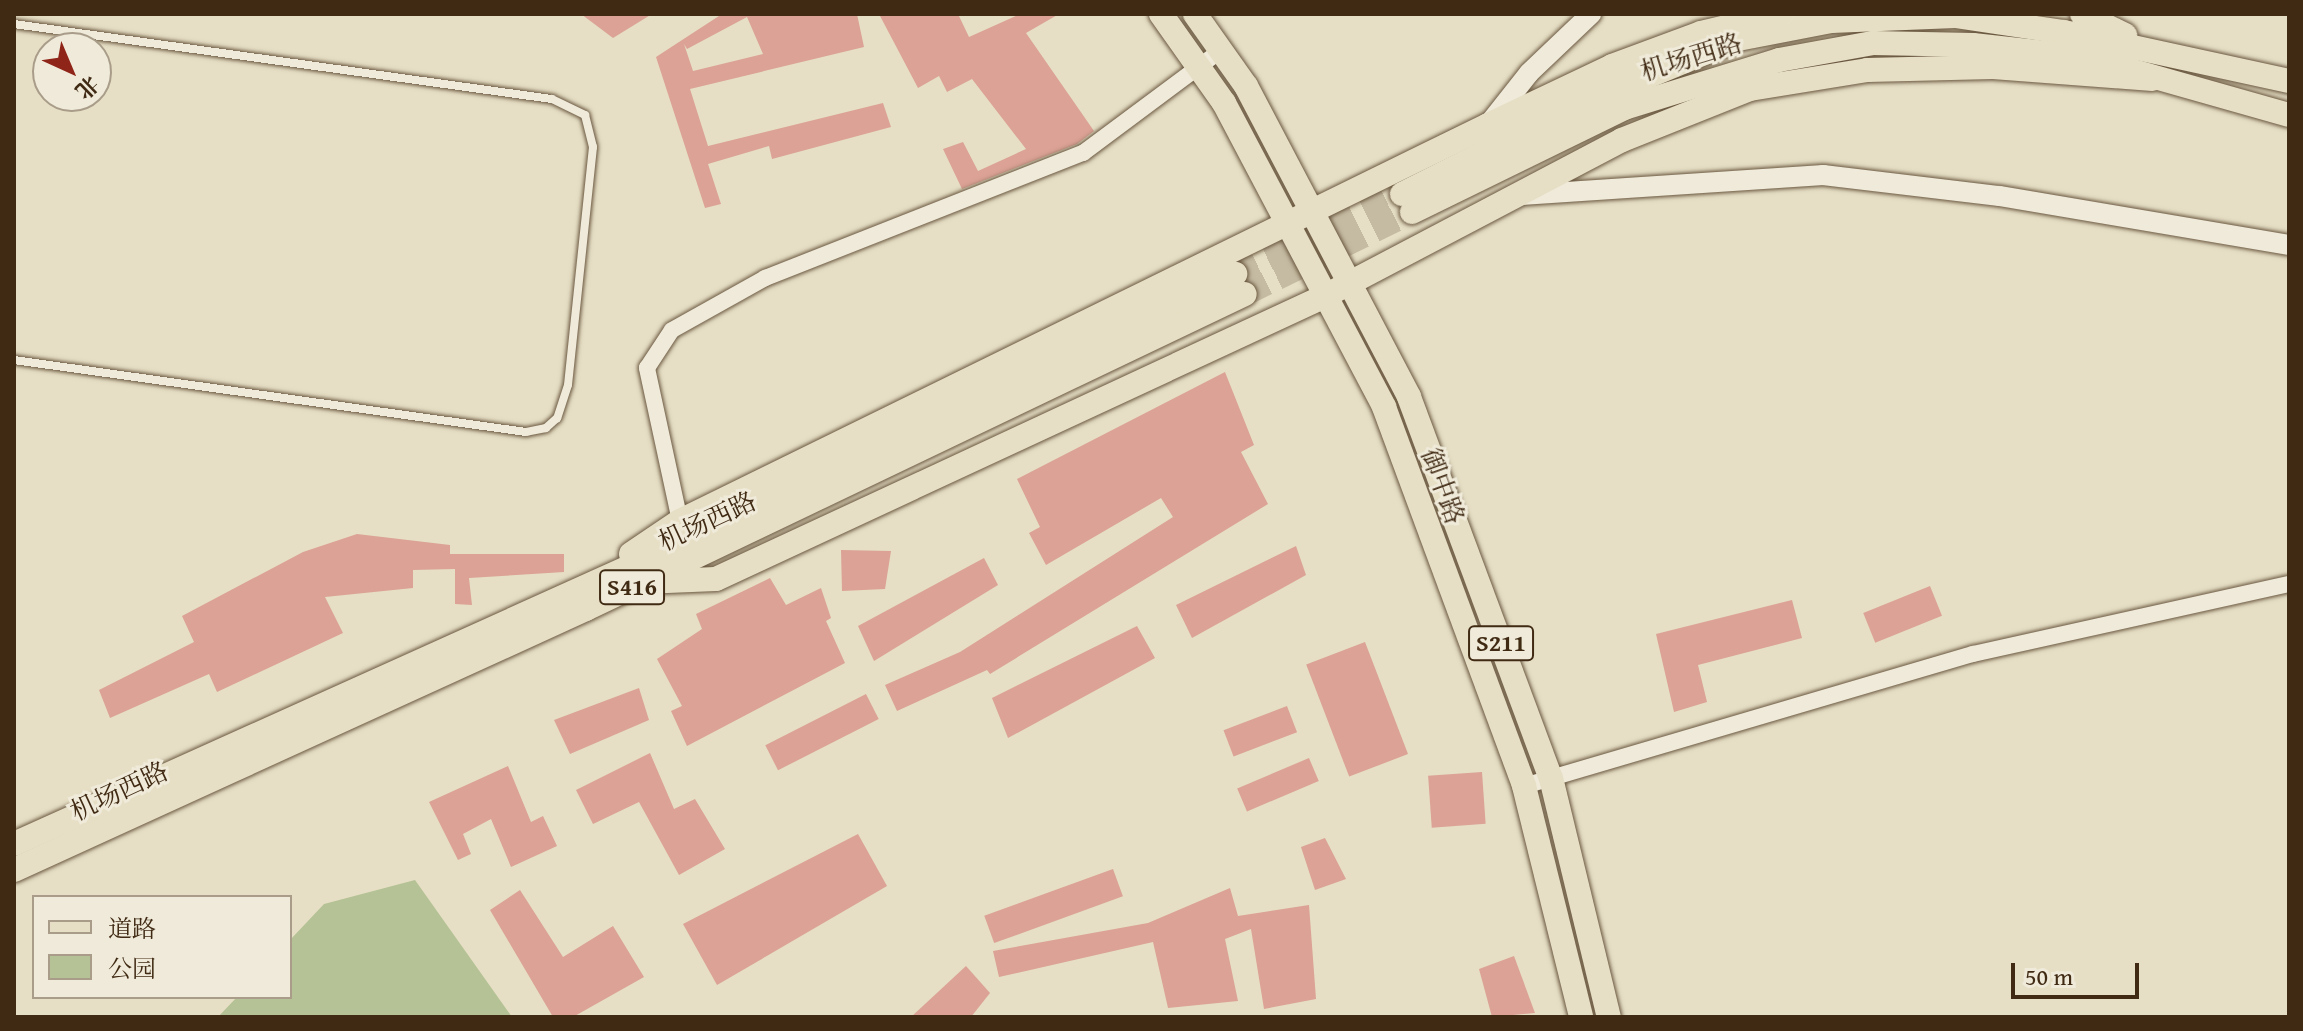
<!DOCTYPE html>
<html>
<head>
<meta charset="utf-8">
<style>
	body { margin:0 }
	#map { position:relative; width:2303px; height:1031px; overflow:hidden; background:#e6dfc5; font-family:"Gentium Book Plus","Noto Serif SC",serif }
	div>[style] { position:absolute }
	.green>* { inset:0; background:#b5c295 }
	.building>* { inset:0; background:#dba295; transform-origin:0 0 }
	.primary-tunnel>* { height:24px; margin-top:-12px; transform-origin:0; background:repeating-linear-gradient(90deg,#c5bba2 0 24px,transparent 0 36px) }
	.roads { filter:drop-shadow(0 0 2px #6a5740) drop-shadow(0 0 2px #6a5740) }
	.service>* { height:8px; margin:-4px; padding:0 4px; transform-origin:4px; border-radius:4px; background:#efead9 }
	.minor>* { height:16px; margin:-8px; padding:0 8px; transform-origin:8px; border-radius:8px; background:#efead9 }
	.tertiary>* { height:20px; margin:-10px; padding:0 10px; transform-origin:10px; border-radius:10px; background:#efead9 }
	.primary>* { height:24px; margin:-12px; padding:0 12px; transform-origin:12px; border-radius:12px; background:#e6dfc5 }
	span { translate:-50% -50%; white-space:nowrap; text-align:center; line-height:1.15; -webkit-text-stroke:6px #efead9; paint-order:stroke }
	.shield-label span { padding:2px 6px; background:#efead9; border:2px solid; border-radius:6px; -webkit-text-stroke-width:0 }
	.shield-label { font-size:24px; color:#402a14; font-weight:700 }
	.street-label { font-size:26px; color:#402a14 }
	.frame { position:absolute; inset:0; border:16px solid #402a14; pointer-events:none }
	.legend { position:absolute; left:32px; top:895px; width:260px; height:104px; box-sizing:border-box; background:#efead9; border:2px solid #a99d8a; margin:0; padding:10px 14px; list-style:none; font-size:24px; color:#402a14 }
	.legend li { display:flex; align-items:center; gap:16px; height:40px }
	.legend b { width:40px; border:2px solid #a99d8a }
	.north { position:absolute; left:32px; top:32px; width:80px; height:80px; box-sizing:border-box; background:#efead9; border:2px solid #a99d8a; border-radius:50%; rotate:136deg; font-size:22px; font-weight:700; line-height:32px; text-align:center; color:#402a14 }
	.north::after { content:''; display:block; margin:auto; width:28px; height:36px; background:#8f2418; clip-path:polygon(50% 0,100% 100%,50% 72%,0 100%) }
	.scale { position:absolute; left:2011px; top:963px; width:128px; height:36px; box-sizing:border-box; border:4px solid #402a14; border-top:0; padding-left:10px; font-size:24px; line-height:28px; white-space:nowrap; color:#402a14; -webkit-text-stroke:6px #efead9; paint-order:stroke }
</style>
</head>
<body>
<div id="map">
	<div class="green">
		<i style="clip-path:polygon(415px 880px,512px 1017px,218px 1017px,237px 997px,290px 997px,290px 940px,324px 904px)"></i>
	</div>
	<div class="building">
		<i style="clip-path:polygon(581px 14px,652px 14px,613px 38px)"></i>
		<i style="clip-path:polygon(evenodd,722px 14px,857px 14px,864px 47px,690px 89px,708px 146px,883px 103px,891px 127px,772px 159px,769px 146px,708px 164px,721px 204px,705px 208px,656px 57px,722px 14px,747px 17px,763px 54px,693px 71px,684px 44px,687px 49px,747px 17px)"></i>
		<i style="clip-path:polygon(879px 14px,958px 14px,969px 37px,1020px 14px,1059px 14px,1026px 33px,1094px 131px,1077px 144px,962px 189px,943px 149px,963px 142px,978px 171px,1026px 149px,972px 79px,947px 92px,939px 76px,918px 88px)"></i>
		<i style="clip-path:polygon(1225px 372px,1254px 445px,1241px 452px,1268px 504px,990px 674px,987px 670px,897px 711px,885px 685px,960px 652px,1173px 517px,1161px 498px,1046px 565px,1029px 533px,1040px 527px,1017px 479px)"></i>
		<i style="clip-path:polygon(357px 534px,450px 545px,450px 554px,564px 554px,564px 572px,469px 578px,472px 605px,455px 604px,455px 569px,413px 570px,413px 588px,325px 597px,343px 633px,217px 692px,209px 674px,110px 718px,99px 690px,194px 642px,182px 616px,303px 552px)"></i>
		<i style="clip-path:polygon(1296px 546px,1306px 575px,1192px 638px,1176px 605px)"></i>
		<i style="clip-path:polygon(841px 550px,891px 551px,885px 589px,842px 591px)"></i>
		<i style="clip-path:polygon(984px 558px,998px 585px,874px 661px,858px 626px)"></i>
		<i style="clip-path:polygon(770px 578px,786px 605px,821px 588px,831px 618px,826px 621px,845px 663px,687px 746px,671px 711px,682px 706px,657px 659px,702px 629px,696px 614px)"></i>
		<i style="left:1930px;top:586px;width:32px;height:72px;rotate:68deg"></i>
		<i style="clip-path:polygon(1792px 600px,1802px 638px,1698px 665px,1707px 702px,1674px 712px,1656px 634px)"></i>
		<i style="clip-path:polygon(1137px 626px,1155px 658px,1008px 738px,992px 698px)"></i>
		<i style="left:1365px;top:642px;width:120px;height:63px;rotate:69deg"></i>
		<i style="clip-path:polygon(639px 688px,649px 720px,570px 754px,554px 720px)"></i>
		<i style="left:866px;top:694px;width:28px;height:113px;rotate:63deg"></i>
		<i style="left:1287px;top:706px;width:28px;height:68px;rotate:69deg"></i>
		<i style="clip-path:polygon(650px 753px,674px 809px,695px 799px,725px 849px,679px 875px,639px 802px,593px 824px,576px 790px)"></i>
		<i style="left:1309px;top:758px;width:25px;height:78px;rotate:67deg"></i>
		<i style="clip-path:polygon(508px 766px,531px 822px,543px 816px,557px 846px,511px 867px,491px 819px,463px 834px,471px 854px,458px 860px,429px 802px)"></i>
		<i style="left:1482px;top:772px;width:52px;height:54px;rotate:86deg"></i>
		<i style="clip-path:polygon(858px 834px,887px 886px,717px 985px,683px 924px)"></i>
		<i style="clip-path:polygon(1325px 838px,1346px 879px,1315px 890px,1301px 847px)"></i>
		<i style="left:1113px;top:869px;width:29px;height:137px;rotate:70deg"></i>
		<i style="clip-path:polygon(1230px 888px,1238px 916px,1309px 905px,1316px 999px,1264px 1009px,1251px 929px,1225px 939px,1238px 1001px,1168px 1008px,1153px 942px,999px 977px,993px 951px,1148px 923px)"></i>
		<i style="clip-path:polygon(520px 890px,563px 957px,613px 926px,644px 977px,573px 1017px,553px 1017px,490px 910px)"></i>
		<i style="clip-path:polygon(1514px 956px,1535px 1013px,1492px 1017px,1479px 969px)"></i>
		<i style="clip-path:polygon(966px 966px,990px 993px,971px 1017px,911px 1017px)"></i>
	</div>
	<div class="primary-tunnel">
		<i style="left:1235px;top:274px;width:185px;rotate:-25.6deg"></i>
		<i style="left:1245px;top:294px;width:186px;rotate:-26.2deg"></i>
	</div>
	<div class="roads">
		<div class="service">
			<i style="left:14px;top:24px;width:543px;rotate:7.94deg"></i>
			<i style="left:552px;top:99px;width:37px;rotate:26deg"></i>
			<i style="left:585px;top:115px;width:33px;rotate:76deg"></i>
			<i style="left:593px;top:147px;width:239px;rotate:96deg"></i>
			<i style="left:568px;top:385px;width:35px;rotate:108deg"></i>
			<i style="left:557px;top:418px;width:15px;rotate:138deg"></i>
			<i style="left:546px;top:428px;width:20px;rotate:169deg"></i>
			<i style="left:526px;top:432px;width:517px;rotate:-172deg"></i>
		</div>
		<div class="minor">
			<i style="left:680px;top:521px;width:157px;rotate:-102.2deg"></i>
			<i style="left:647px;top:368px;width:45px;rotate:-56.7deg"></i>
			<i style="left:672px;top:330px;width:107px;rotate:-29.2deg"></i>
			<i style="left:765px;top:278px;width:342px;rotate:-21.5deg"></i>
			<i style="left:1083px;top:153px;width:171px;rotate:-36.7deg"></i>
			<i style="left:1524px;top:786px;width:468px;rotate:-16.4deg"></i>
			<i style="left:1973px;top:654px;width:324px;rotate:-12.5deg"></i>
		</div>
		<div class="tertiary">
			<i style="left:1488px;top:125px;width:66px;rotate:-51.7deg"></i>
			<i style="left:1529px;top:73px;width:86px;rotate:-43.6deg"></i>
			<i style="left:1521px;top:195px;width:303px;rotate:-3.8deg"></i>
			<i style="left:1823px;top:175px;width:178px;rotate:6.8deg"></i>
			<i style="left:2000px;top:196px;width:293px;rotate:9.6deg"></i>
		</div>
		<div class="primary">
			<i style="left:1161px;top:14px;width:109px;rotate:54.7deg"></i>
			<i style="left:1224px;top:103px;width:344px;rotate:62.2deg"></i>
			<i style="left:1384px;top:407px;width:404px;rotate:69.7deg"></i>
			<i style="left:1524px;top:786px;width:238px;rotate:76.1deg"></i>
			<i style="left:1195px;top:14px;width:88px;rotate:54.7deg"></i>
			<i style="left:1246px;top:86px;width:351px;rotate:62.3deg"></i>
			<i style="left:1409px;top:397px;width:407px;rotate:69.6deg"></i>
			<i style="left:1551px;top:778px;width:246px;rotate:76.4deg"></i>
			<i style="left:2082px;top:14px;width:48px;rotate:26deg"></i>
			<i style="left:1402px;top:194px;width:198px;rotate:-26.7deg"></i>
			<i style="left:1579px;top:105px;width:172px;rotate:-22.5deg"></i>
			<i style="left:1738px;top:39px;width:95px;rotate:-11deg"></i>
			<i style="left:1831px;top:21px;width:124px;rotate:-2.3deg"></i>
			<i style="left:1955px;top:16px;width:110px;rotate:8.4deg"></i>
			<i style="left:2064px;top:32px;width:230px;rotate:12.3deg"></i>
			<i style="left:1412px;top:212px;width:236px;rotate:-26.1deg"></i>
			<i style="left:1624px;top:108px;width:162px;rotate:-17.2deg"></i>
			<i style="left:1779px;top:60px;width:96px;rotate:-10.3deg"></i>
			<i style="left:1873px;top:43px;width:100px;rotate:1.1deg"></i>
			<i style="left:1973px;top:45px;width:112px;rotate:6.2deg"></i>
			<i style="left:2084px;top:57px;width:213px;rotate:15.8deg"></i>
			<i style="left:631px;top:554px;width:59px;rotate:-34deg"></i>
			<i style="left:680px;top:521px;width:900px;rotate:-26.11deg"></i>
			<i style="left:1488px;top:125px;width:137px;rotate:-25.4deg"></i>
			<i style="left:1612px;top:66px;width:95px;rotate:-20.3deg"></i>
			<i style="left:1701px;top:33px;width:83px;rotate:-13.2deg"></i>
			<i style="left:643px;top:582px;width:73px;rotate:-2.4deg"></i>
			<i style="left:716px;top:579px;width:672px;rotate:-24.92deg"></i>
			<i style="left:1325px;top:296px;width:335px;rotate:-27.7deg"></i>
			<i style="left:1622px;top:140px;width:138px;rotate:-21.7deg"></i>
			<i style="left:1750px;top:89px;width:119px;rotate:-9.2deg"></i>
			<i style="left:1867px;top:70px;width:126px;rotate:-1.4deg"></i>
			<i style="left:1993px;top:67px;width:160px;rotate:4.3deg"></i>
			<i style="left:14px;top:844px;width:738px;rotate:-24.24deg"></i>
			<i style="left:687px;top:541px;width:610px;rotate:-25.98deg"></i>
			<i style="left:14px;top:870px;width:629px;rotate:-24.53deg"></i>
			<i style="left:586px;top:609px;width:730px;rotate:-25.55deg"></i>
		</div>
	</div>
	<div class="shield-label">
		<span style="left:632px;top:587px">S416</span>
		<span style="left:1501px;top:643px">S211</span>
	</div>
	<div class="street-label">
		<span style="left:1691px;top:57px;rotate:-17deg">机场西路</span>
		<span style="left:1443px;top:486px;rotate:70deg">御中路</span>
		<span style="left:707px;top:521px;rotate:-25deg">机场西路</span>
		<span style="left:119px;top:791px;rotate:-25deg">机场西路</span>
	</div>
	<div class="frame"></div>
	<ul class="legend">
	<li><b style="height:10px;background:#e6dfc5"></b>道路</li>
	<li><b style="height:22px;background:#b5c295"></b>公园</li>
	</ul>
	<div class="north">北</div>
	<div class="scale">50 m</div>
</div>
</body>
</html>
